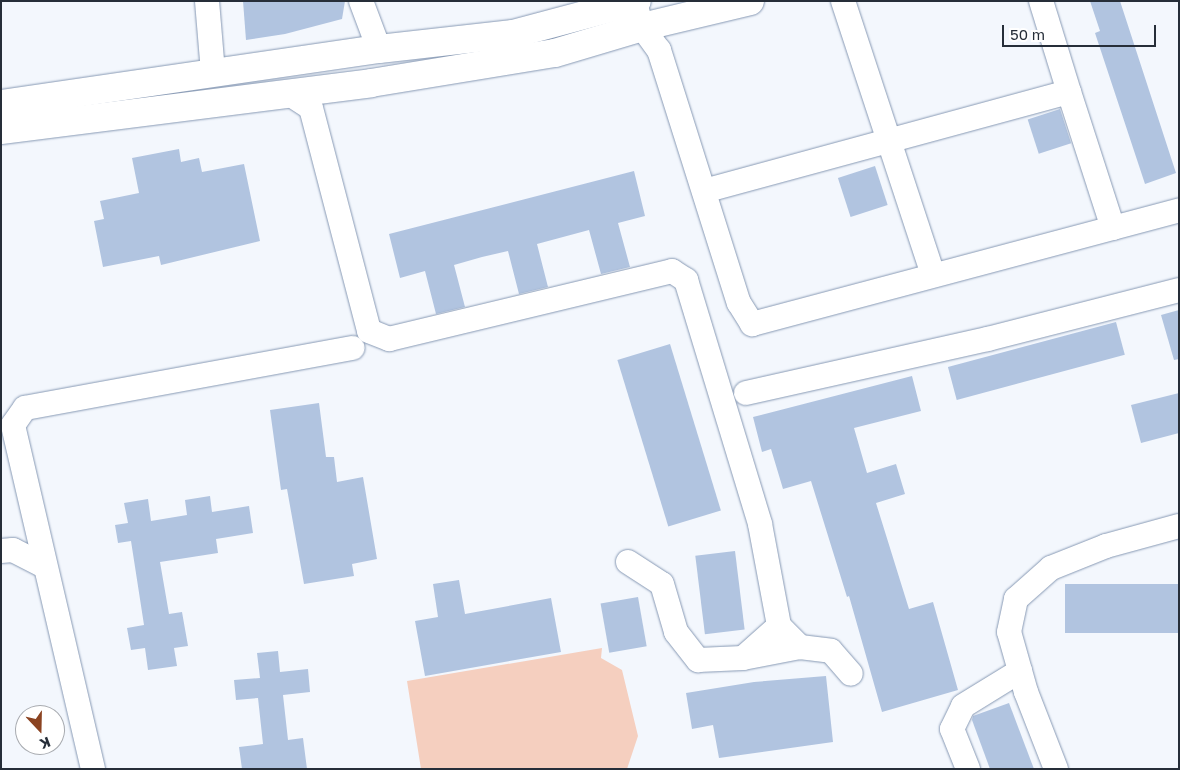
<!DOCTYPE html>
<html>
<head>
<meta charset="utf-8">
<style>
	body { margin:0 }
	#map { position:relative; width:1180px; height:770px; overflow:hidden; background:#f3f7fd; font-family:"Golos Text",sans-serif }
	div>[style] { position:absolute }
	.green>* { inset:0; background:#f5cfbf }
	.building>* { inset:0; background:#b1c4e0; transform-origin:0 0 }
	.roads { filter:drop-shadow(0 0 1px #8799b4) drop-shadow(0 0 1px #8799b4) }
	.minor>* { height:24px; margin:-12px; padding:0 12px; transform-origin:12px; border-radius:12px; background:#fff }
	.secondary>* { height:28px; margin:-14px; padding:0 14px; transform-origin:14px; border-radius:14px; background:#fff }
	span { translate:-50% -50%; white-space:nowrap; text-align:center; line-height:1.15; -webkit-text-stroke:4.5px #fff; paint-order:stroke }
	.frame { position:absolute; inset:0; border:2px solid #262e39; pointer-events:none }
	.north { position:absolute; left:15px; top:705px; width:50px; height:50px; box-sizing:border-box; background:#fff; border:1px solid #a8abb0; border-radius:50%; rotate:159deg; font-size:14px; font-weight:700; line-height:20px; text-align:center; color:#262e39 }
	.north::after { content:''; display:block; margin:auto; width:18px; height:22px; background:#8b4321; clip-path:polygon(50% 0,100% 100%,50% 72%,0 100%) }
	.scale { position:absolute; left:1002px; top:25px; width:154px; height:22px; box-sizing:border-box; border:2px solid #262e39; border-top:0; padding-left:6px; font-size:15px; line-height:18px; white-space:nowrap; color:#262e39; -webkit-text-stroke:4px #fff; paint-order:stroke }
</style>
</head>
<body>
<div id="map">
	<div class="green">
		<i style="clip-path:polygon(602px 648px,601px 658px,622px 670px,638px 736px,627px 769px,421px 769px,407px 681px)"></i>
	</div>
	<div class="building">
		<i style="clip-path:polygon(243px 1px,345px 1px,342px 19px,285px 34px,246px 40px)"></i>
		<i style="clip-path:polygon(1090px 1px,1120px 1px,1176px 173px,1145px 184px,1095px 33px,1100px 31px)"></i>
		<i style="left:1060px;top:109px;width:36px;height:34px;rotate:72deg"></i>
		<i style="clip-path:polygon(179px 149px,181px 162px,199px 158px,202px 172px,244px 164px,260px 241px,161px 265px,159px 256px,103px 267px,94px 221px,104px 219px,100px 201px,139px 193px,132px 158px)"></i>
		<i style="left:875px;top:166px;width:41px;height:39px;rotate:72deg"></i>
		<i style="clip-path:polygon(634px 171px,645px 216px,618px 223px,630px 267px,601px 274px,589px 230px,537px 244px,548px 287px,519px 294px,508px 251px,482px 257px,454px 265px,465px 307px,436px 314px,425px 271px,400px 278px,389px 234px)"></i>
		<i style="clip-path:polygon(1179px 310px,1179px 359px,1174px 360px,1161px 315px)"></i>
		<i style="left:1116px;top:322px;width:34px;height:174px;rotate:75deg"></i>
		<i style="left:670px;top:344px;width:174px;height:55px;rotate:73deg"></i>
		<i style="clip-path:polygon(912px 376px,921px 411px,854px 428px,867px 473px,896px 464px,905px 494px,876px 503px,909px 609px,933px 602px,958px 690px,882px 712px,849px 596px,847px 597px,811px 481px,783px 489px,771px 449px,762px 452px,753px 417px)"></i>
		<i style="clip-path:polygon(1179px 393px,1179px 433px,1141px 443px,1131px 405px)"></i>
		<i style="clip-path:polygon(319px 403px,326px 457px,334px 457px,337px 482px,363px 477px,377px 559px,352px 564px,354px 576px,304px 584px,287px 489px,281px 490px,270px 410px)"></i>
		<i style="clip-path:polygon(210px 496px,212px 512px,249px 506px,253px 533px,216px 539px,218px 553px,160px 562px,169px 614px,182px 612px,188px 646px,174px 648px,177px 666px,148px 670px,145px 648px,131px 650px,127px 628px,144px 625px,131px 541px,118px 543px,115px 525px,128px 523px,124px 503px,148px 499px,151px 521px,187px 515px,185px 500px)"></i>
		<i style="left:735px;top:551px;width:79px;height:40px;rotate:83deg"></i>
		<i style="clip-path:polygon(459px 580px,465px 614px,551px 598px,561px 652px,425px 676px,415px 621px,438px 617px,433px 584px)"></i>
		<i style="left:1179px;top:584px;width:49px;height:114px;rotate:90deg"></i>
		<i style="left:638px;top:597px;width:50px;height:38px;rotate:80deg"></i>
		<i style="clip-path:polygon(278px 651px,280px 672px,308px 669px,310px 692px,283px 695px,288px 740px,303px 738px,307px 769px,242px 769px,239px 747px,263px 744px,258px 698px,236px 700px,234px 680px,260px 678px,257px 653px)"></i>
		<i style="clip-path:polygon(826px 676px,833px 742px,719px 758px,713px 725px,692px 729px,686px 693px,754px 682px)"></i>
		<i style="clip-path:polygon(1009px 703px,1034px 769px,990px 769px,972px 720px,973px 716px)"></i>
	</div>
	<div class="roads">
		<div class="minor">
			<i style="left:207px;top:1px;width:72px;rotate:85.2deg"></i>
			<i style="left:361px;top:1px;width:51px;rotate:69.4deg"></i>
			<i style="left:843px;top:1px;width:288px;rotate:71.8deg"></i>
			<i style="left:1041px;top:1px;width:95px;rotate:72.9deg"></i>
			<i style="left:637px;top:10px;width:18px;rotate:74deg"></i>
			<i style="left:642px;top:27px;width:29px;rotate:54deg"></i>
			<i style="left:659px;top:50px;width:265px;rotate:72.5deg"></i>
			<i style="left:739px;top:303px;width:25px;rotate:58deg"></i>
			<i style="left:752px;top:324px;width:442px;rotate:-14.9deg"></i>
			<i style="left:288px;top:93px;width:27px;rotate:33deg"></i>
			<i style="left:311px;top:108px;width:230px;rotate:75.4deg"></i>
			<i style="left:369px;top:331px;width:22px;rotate:22deg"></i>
			<i style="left:389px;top:339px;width:291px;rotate:-13.5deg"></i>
			<i style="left:672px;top:271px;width:17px;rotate:33deg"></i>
			<i style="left:686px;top:280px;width:255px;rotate:73.1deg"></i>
			<i style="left:760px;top:524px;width:104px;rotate:79.4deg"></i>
			<i style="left:779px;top:626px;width:30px;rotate:45deg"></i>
			<i style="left:800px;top:647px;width:31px;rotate:7deg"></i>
			<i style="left:831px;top:651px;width:30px;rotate:49deg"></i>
			<i style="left:704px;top:191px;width:378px;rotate:-15.2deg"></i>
			<i style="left:1069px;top:92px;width:143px;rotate:72.1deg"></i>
			<i style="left:746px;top:393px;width:248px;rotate:-12.6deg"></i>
			<i style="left:988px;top:339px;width:197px;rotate:-14.4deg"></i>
			<i style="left:1px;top:551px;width:12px;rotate:-5deg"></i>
			<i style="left:13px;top:550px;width:34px;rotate:27deg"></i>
			<i style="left:628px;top:562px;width:40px;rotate:32.9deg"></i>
			<i style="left:662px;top:584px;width:50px;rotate:73.7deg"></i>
			<i style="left:676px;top:632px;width:36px;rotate:52deg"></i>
			<i style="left:698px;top:660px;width:45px;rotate:-2.5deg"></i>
			<i style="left:779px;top:626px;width:48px;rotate:138.4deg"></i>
			<i style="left:743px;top:658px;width:58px;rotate:-10.9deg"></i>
			<i style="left:93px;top:769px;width:353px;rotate:-103.1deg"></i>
			<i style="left:13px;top:425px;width:21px;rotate:-55deg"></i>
			<i style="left:25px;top:408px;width:333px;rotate:-10.4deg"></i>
			<i style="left:968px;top:769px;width:43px;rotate:-111.8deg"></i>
			<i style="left:952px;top:729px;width:25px;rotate:-64deg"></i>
			<i style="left:963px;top:706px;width:67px;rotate:-31.6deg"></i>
			<i style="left:1056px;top:769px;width:83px;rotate:-111.3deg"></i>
			<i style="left:1026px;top:692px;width:62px;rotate:-105.8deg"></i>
			<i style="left:1009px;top:632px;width:34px;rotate:-78deg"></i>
			<i style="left:1016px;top:599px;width:47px;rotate:-41.5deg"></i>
			<i style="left:1051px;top:568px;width:59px;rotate:-21.8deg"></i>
			<i style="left:1106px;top:546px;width:76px;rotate:-15.3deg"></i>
		</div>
		<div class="secondary">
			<i style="left:1px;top:104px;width:382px;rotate:-8.3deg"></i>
			<i style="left:379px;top:49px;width:135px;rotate:-6.4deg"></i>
			<i style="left:513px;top:34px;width:128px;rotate:-14.9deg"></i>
			<i style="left:1px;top:130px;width:373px;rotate:-7.2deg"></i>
			<i style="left:371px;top:83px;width:186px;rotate:-9.3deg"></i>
			<i style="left:555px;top:53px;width:91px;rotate:-16.6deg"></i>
			<i style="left:642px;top:27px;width:111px;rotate:-13.5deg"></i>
		</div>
	</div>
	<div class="frame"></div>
	<div class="north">K</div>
	<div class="scale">50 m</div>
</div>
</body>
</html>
